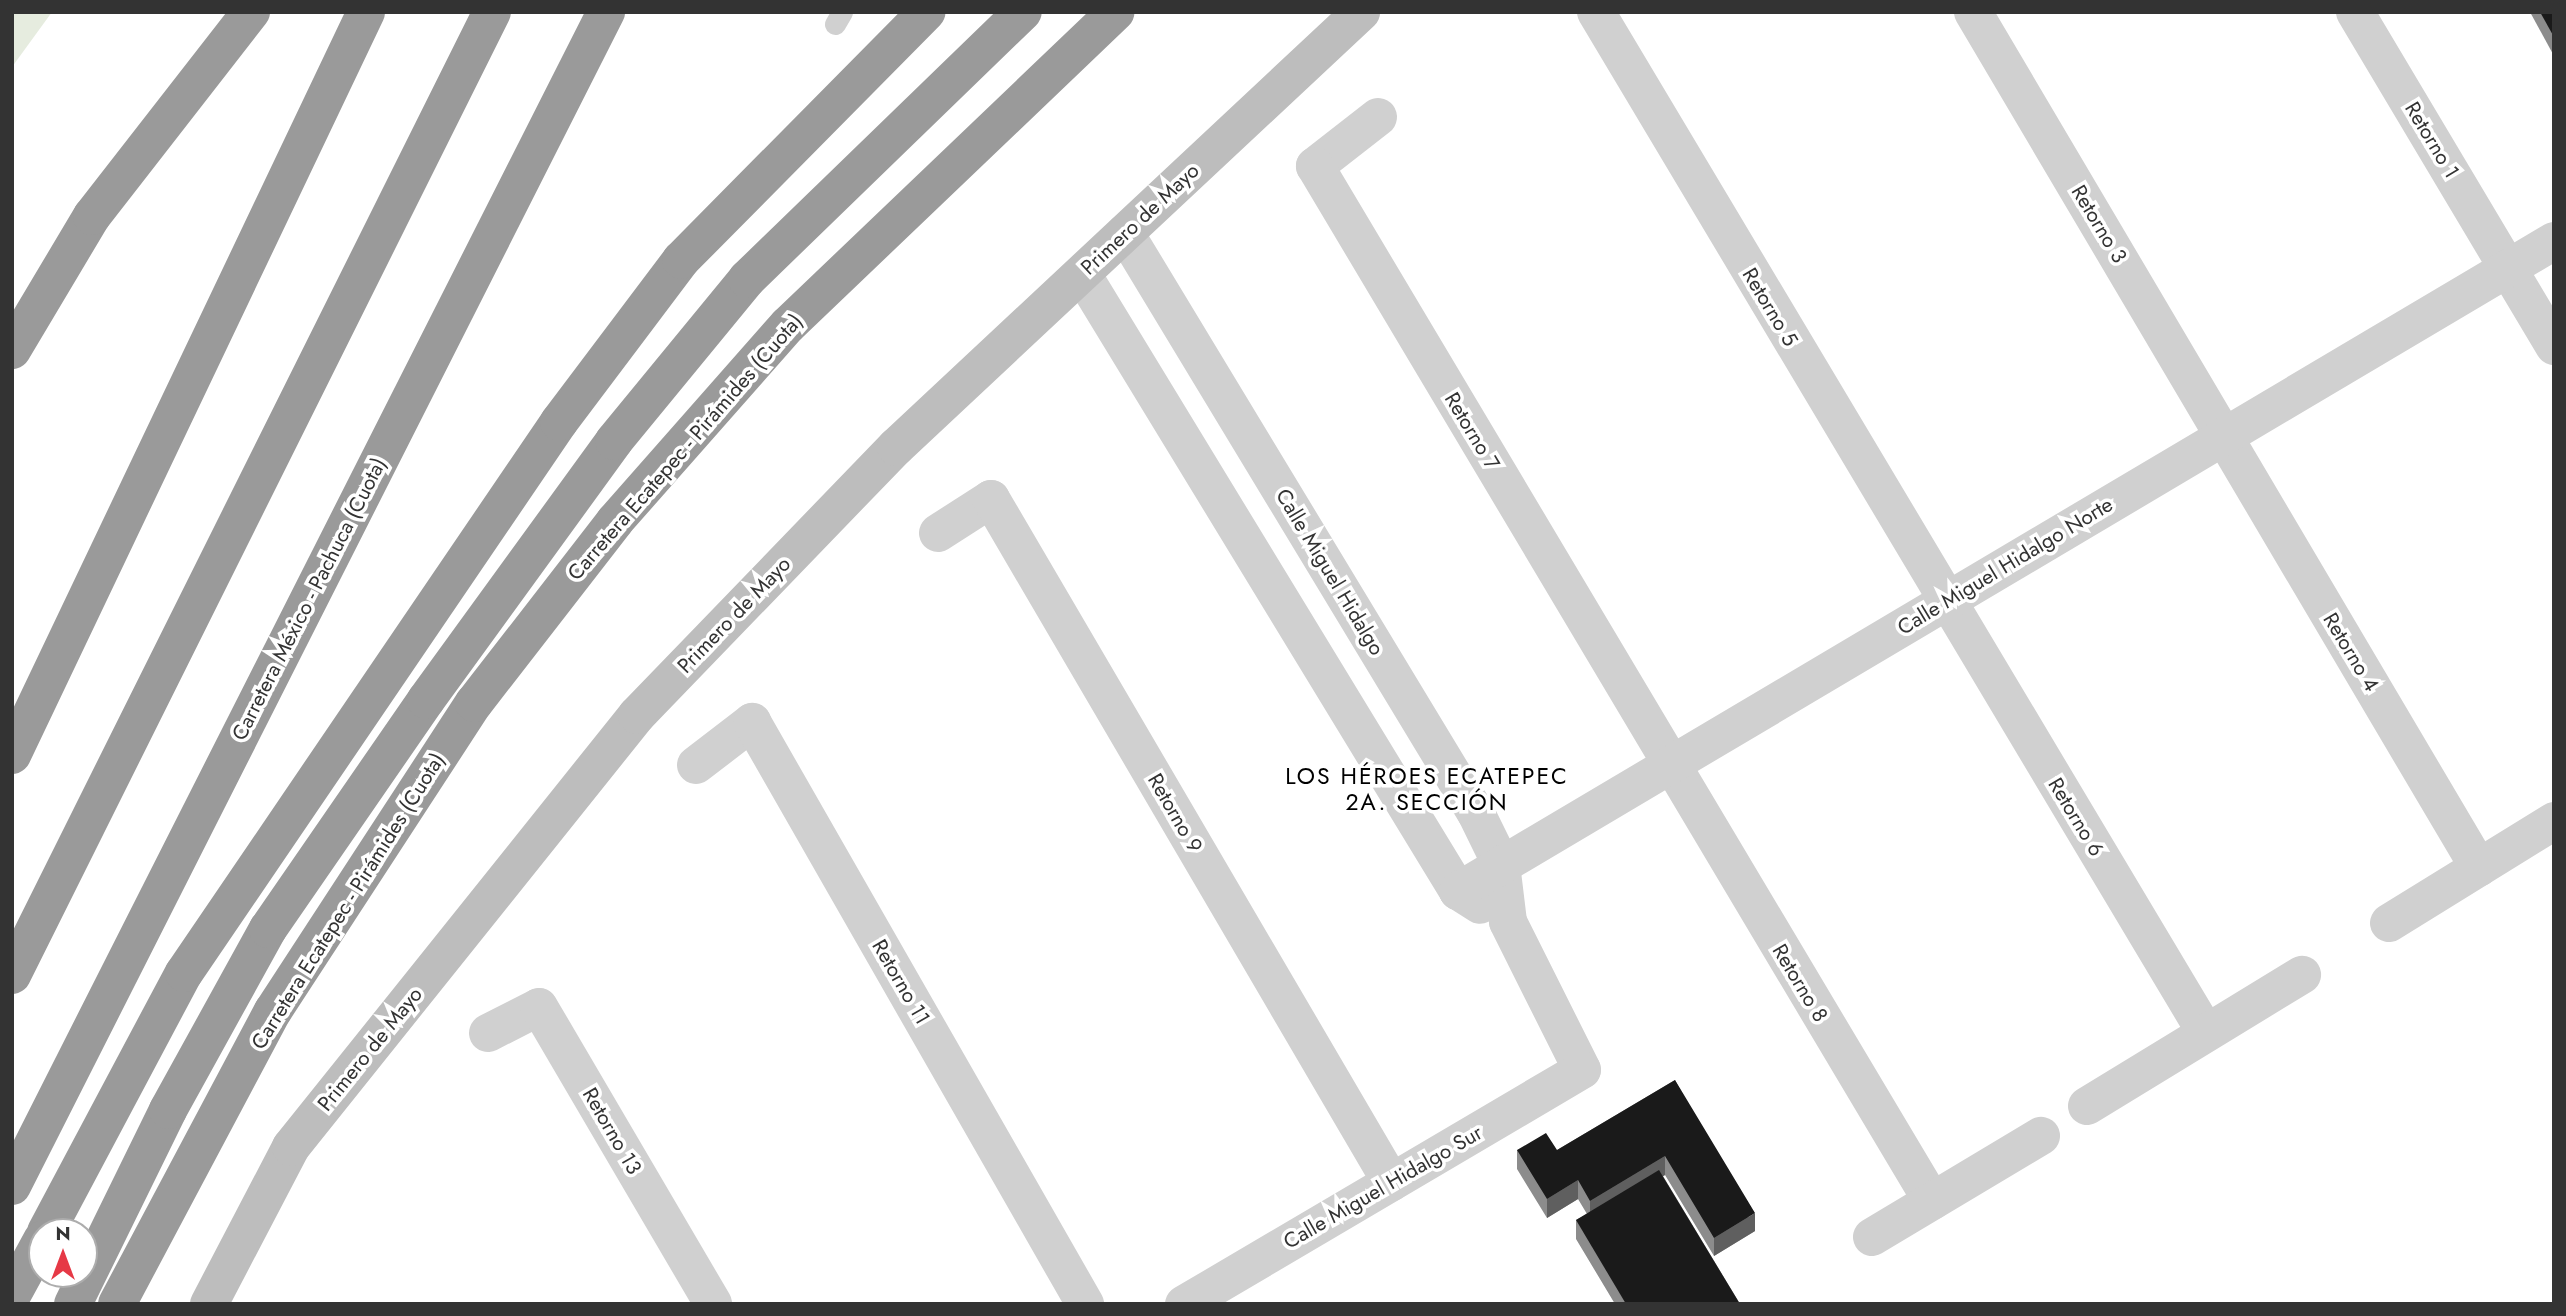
<!DOCTYPE html>
<html>
<head>
<meta charset="utf-8">
<style>
	body { margin:0 }
	#map { position:relative; width:2566px; height:1316px; overflow:hidden; background:#fff; font-family:Jost,sans-serif }
	div>[style] { position:absolute }
	.green>* { inset:0; background:#e6ecdf }
	.lane>* { height:21px; margin:-10.5px; padding:0 10.5px; transform-origin:10.5px; border-radius:10.5px; background:#d0d0d0 }
	.street>* { height:38px; margin:-19px; padding:0 19px; transform-origin:19px; border-radius:19px; background:#d0d0d0 }
	.secondary>* { height:38px; margin:-19px; padding:0 19px; transform-origin:19px; border-radius:19px; background:#bdbdbd }
	.highway>* { height:38px; margin:-19px; padding:0 19px; transform-origin:19px; border-radius:19px; background:#9a9a9a }
	.wall>* { inset:0; background:#8c8c8c }
	.shaded-wall>* { inset:0; background:#5f5f5f }
	.building>* { inset:0; background:#1a1a1a }
	span { translate:-50% -50%; white-space:nowrap; text-align:center; line-height:1.15; -webkit-text-stroke:7px #fff; paint-order:stroke }
	.street-label { font-size:21px; color:#333 }
	.neighbourhood-label { font-size:23px; color:#000; letter-spacing:2px }
	.frame { position:absolute; inset:0; border:14px solid #333; pointer-events:none }
	.north { position:absolute; left:28px; top:1218px; width:70px; height:70px; box-sizing:border-box; background:#fff; border:2px solid #adadad; border-radius:50%; rotate:0deg; font-size:19px; font-weight:700; line-height:28px; text-align:center; color:#333 }
	.north::after { content:''; display:block; margin:auto; width:24px; height:32px; background:#e63946; clip-path:polygon(50% 0,100% 100%,50% 72%,0 100%) }
</style>
</head>
<body>
<div id="map">
	<div class="green">
		<i style="clip-path:polygon(12px 12px,52px 12px,12px 67px)"></i>
	</div>
	<div class="lane">
		<i style="left:835px;top:24px;width:14px;rotate:-60deg"></i>
	</div>
	<div class="street">
		<i style="left:1596px;top:12px;width:1189px;rotate:59.14deg"></i>
		<i style="left:1973px;top:12px;width:994px;rotate:59.41deg"></i>
		<i style="left:2355px;top:12px;width:389px;rotate:59.2deg"></i>
		<i style="left:1378px;top:117px;width:80px;rotate:142.1deg"></i>
		<i style="left:1315px;top:166px;width:1205px;rotate:59.2deg"></i>
		<i style="left:1125px;top:233px;width:678px;rotate:58.82deg"></i>
		<i style="left:1476px;top:813px;width:57px;rotate:63.9deg"></i>
		<i style="left:1501px;top:864px;width:58px;rotate:83.1deg"></i>
		<i style="left:1508px;top:922px;width:165px;rotate:63.4deg"></i>
		<i style="left:1582px;top:1070px;width:462px;rotate:149.5deg"></i>
		<i style="left:1082px;top:274px;width:723px;rotate:58.64deg"></i>
		<i style="left:1458px;top:891px;width:26px;rotate:32deg"></i>
		<i style="left:938px;top:533px;width:63px;rotate:-32.7deg"></i>
		<i style="left:991px;top:499px;width:792px;rotate:59.64deg"></i>
		<i style="left:696px;top:765px;width:71px;rotate:-37.5deg"></i>
		<i style="left:752px;top:722px;width:671px;rotate:60.22deg"></i>
		<i style="left:1458px;top:891px;width:1274px;rotate:-30.67deg"></i>
		<i style="left:2389px;top:923px;width:194px;rotate:-31.7deg"></i>
		<i style="left:488px;top:1033px;width:57px;rotate:-27deg"></i>
		<i style="left:539px;top:1007px;width:344px;rotate:59.6deg"></i>
		<i style="left:2087px;top:1106px;width:252px;rotate:-31.4deg"></i>
		<i style="left:1872px;top:1237px;width:197px;rotate:-30.9deg"></i>
	</div>
	<div class="secondary">
		<i style="left:209px;top:1304px;width:177px;rotate:-62.4deg"></i>
		<i style="left:291px;top:1147px;width:553px;rotate:-51.31deg"></i>
		<i style="left:637px;top:715px;width:373px;rotate:-46deg"></i>
		<i style="left:896px;top:447px;width:637px;rotate:-43.09deg"></i>
	</div>
	<div class="highway">
		<i style="left:12px;top:350px;width:156px;rotate:-59.2deg"></i>
		<i style="left:92px;top:216px;width:259px;rotate:-52.1deg"></i>
		<i style="left:12px;top:755px;width:823px;rotate:-64.52deg"></i>
		<i style="left:12px;top:975px;width:1076px;rotate:-63.51deg"></i>
		<i style="left:12px;top:1186px;width:1316px;rotate:-63.16deg"></i>
		<i style="left:46px;top:1232px;width:293px;rotate:-62deg"></i>
		<i style="left:184px;top:973px;width:667px;rotate:-55.76deg"></i>
		<i style="left:559px;top:422px;width:203px;rotate:-53deg"></i>
		<i style="left:681px;top:260px;width:349px;rotate:-45.3deg"></i>
		<i style="left:12px;top:1295px;width:63px;rotate:-61.4deg"></i>
		<i style="left:73px;top:1304px;width:216px;rotate:-63.9deg"></i>
		<i style="left:168px;top:1110px;width:207px;rotate:-61.1deg"></i>
		<i style="left:268px;top:929px;width:278px;rotate:-55.4deg"></i>
		<i style="left:426px;top:700px;width:320px;rotate:-54deg"></i>
		<i style="left:614px;top:441px;width:210px;rotate:-50.6deg"></i>
		<i style="left:747px;top:279px;width:384px;rotate:-44.1deg"></i>
		<i style="left:117px;top:1304px;width:332px;rotate:-62deg"></i>
		<i style="left:273px;top:1011px;width:368px;rotate:-56.9deg"></i>
		<i style="left:474px;top:703px;width:230px;rotate:-52.2deg"></i>
		<i style="left:615px;top:521px;width:261px;rotate:-48.6deg"></i>
		<i style="left:788px;top:325px;width:453px;rotate:-43.7deg"></i>
	</div>
	<div class="wall">
		<i style="clip-path:polygon(2530px 12px,2554px 12px,2554px 56px)"></i>
		<i style="clip-path:polygon(1675px 1080px,1755px 1231px,1714px 1256px,1665px 1175px,1663px 1176px,1740px 1304px,1615px 1304px,1576px 1239px,1576px 1220px,1587px 1214px,1578px 1199px,1547px 1218px,1517px 1169px,1517px 1150px,1557px 1150px)"></i>
	</div>
	<div class="shaded-wall">
		<i style="clip-path:polygon(1665px 1156px,1665px 1175px,1590px 1220px,1590px 1201px)"></i>
		<i style="clip-path:polygon(1578px 1180px,1578px 1199px,1547px 1218px,1547px 1199px)"></i>
		<i style="clip-path:polygon(1755px 1213px,1755px 1231px,1714px 1256px,1714px 1238px)"></i>
	</div>
	<div class="building">
		<i style="clip-path:polygon(2540px 12px,2554px 12px,2554px 37px)"></i>
		<i style="clip-path:polygon(1675px 1080px,1755px 1213px,1714px 1238px,1665px 1156px,1590px 1201px,1578px 1180px,1547px 1199px,1517px 1150px,1546px 1133px,1557px 1150px)"></i>
		<i style="clip-path:polygon(1659px 1170px,1740px 1304px,1626px 1304px,1576px 1220px)"></i>
	</div>
	<div class="street-label">
		<span style="left:2432px;top:140px;rotate:59deg">Retorno 1</span>
		<span style="left:1140px;top:219px;rotate:-43deg">Primero de Mayo</span>
		<span style="left:2099px;top:224px;rotate:59deg">Retorno 3</span>
		<span style="left:1770px;top:307px;rotate:59deg">Retorno 5</span>
		<span style="left:1472px;top:431px;rotate:59deg">Retorno 7</span>
		<span style="left:685px;top:447px;rotate:-49deg">Carretera Ecatepec - Pirámides (Cuota)</span>
		<span style="left:2005px;top:566px;rotate:-31deg">Calle Miguel Hidalgo Norte</span>
		<span style="left:1330px;top:572px;rotate:59deg">Calle Miguel Hidalgo</span>
		<span style="left:309px;top:599px;rotate:-63deg">Carretera México - Pachuca (Cuota)</span>
		<span style="left:734px;top:615px;rotate:-46deg">Primero de Mayo</span>
		<span style="left:2351px;top:652px;rotate:59deg">Retorno 4</span>
		<span style="left:1175px;top:813px;rotate:60deg">Retorno 9</span>
		<span style="left:2076px;top:817px;rotate:59deg">Retorno 6</span>
		<span style="left:348px;top:901px;rotate:-58deg">Carretera Ecatepec - Pirámides (Cuota)</span>
		<span style="left:901px;top:982px;rotate:60deg">Retorno 11</span>
		<span style="left:1800px;top:983px;rotate:59deg">Retorno 8</span>
		<span style="left:370px;top:1049px;rotate:-51deg">Primero de Mayo</span>
		<span style="left:612px;top:1131px;rotate:60deg">Retorno 13</span>
		<span style="left:1383px;top:1187px;rotate:-30deg">Calle Miguel Hidalgo Sur</span>
	</div>
	<div class="neighbourhood-label">
		<span style="left:1427px;top:789px">LOS HÉROES ECATEPEC<br>2A. SECCIÓN</span>
	</div>
	<div class="frame"></div>
	<div class="north">N</div>
</div>
</body>
</html>
